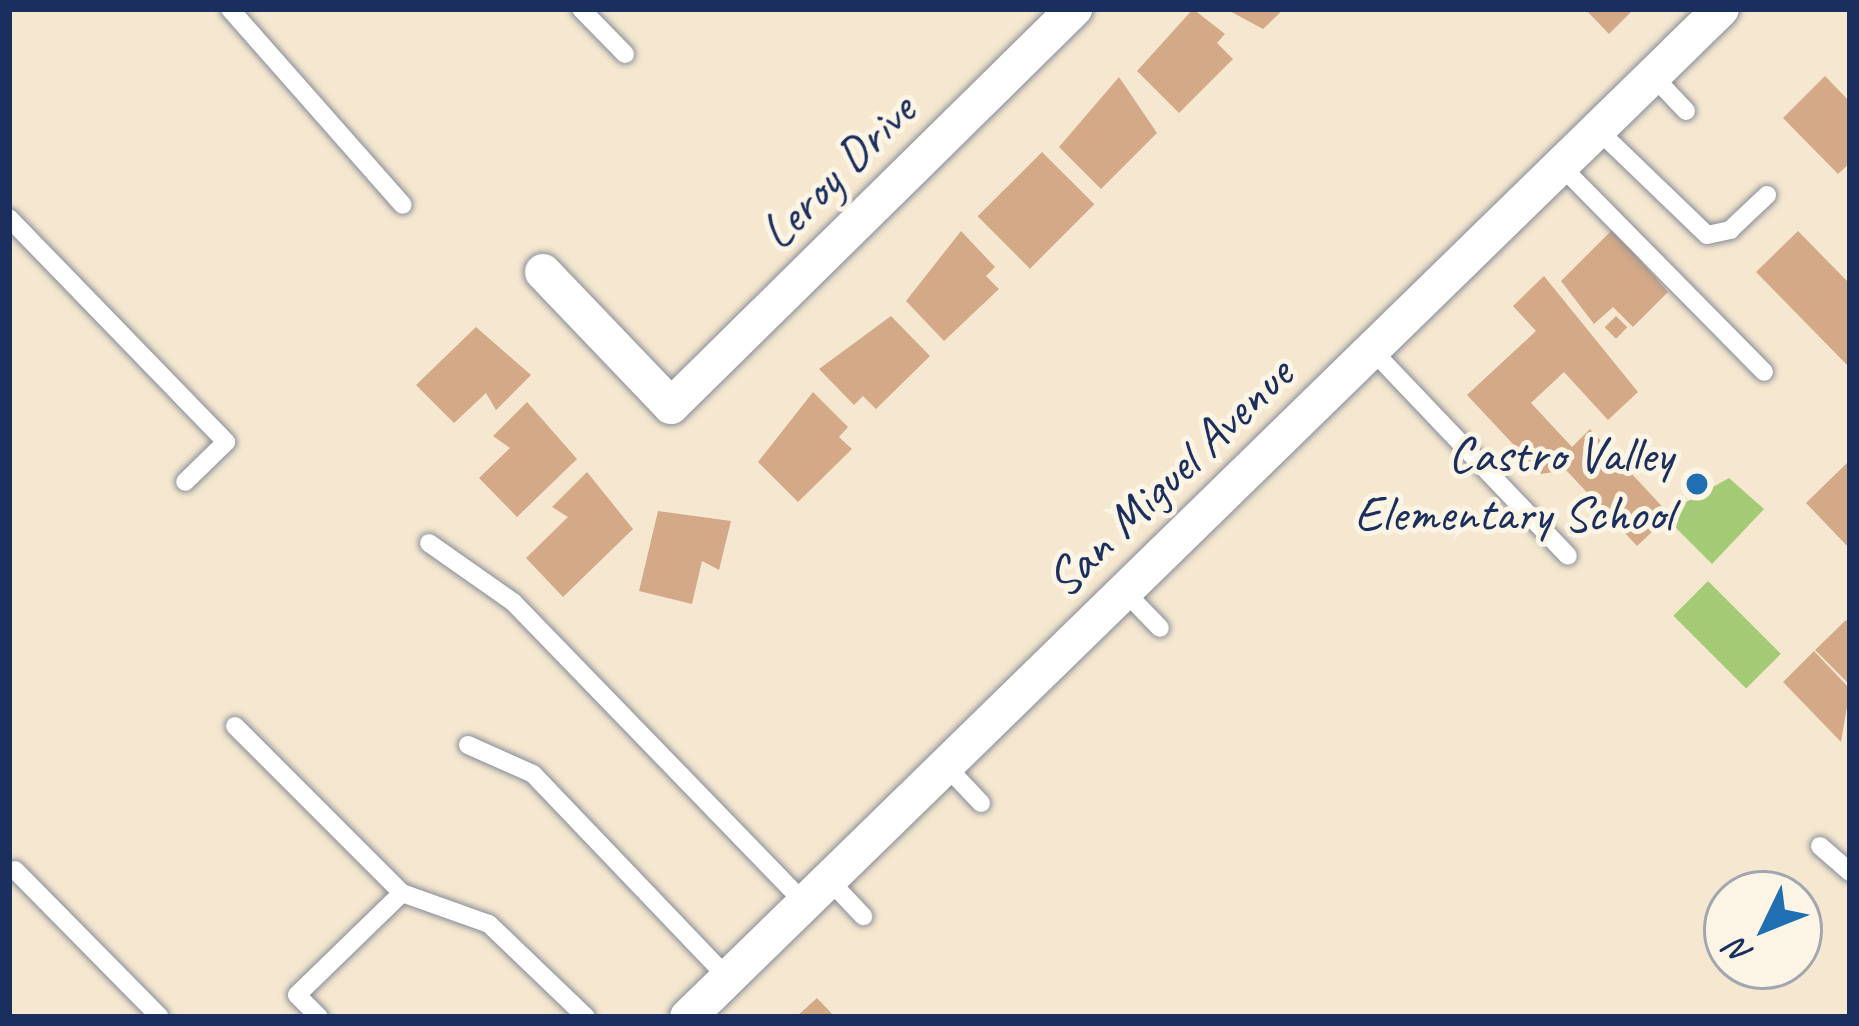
<!DOCTYPE html>
<html>
<head>
<meta charset="utf-8">
<style>
	body { margin:0 }
	#map { position:relative; width:1859px; height:1026px; overflow:hidden; background:#f6e8d0; font-family:Caveat,sans-serif }
	div>[style] { position:absolute }
	.green>* { inset:0; background:#a3ca74; transform-origin:0 0 }
	.building>* { inset:0; background:#d3a988; transform-origin:0 0 }
	.roads { filter:drop-shadow(0 0 3px #888c97) drop-shadow(0 0 3px #888c97) }
	.lane>* { height:18px; margin:-9px; padding:0 9px; transform-origin:9px; border-radius:9px; background:#fff }
	.street>* { height:36px; margin:-18px; padding:0 18px; transform-origin:18px; border-radius:18px; background:#fff }
	.dots>* { width:33px; height:33px; translate:-50% -50%; box-sizing:border-box; border:6px solid #fcf5e5; border-radius:50% }
	span { translate:-50% -50%; white-space:nowrap; text-align:center; line-height:1.15; -webkit-text-stroke:10px #fcf5e5; paint-order:stroke }
	.street-label { font-size:51px; color:#1b2f5e }
	.poi-label { font-size:51px; color:#1b2f5e }
	.right { translate:-100% -50%; text-align:right }
	.frame { position:absolute; inset:0; border:12px solid #1b2f5e; pointer-events:none }
	.north { position:absolute; left:1703px; top:870px; width:120px; height:120px; box-sizing:border-box; background:#fcf5e5; border:3px solid #a2a6af; border-radius:50%; rotate:227deg; font-size:33px; font-weight:700; line-height:48px; text-align:center; color:#1b2f5e }
	.north::after { content:''; display:block; margin:auto; width:42px; height:54px; background:#1f6fb2; clip-path:polygon(50% 0,100% 100%,50% 72%,0 100%) }
</style>
</head>
<body>
<div id="map">
	<div class="green">
		<i style="clip-path:polygon(1729px 478px,1764px 509px,1712px 564px,1663px 515px)"></i>
		<i style="left:1708px;top:581px;width:103px;height:49px;rotate:45deg"></i>
	</div>
	<div class="building">
		<i style="clip-path:polygon(1193px 9px,1225px 34px,1217px 43px,1233px 59px,1179px 113px,1137px 71px)"></i>
		<i style="clip-path:polygon(1226px 9px,1284px 9px,1263px 29px)"></i>
		<i style="clip-path:polygon(1585px 9px,1634px 9px,1609px 34px)"></i>
		<i style="clip-path:polygon(1825px 76px,1850px 102px,1850px 163px,1838px 174px,1783px 118px)"></i>
		<i style="clip-path:polygon(1119px 77px,1157px 133px,1101px 189px,1059px 147px)"></i>
		<i style="left:1042px;top:152px;width:74px;height:91px;rotate:45deg"></i>
		<i style="clip-path:polygon(1613px 229px,1668px 292px,1633px 327px,1613px 307px,1594px 324px,1561px 281px)"></i>
		<i style="clip-path:polygon(961px 231px,995px 267px,986px 276px,999px 289px,944px 341px,906px 301px)"></i>
		<i style="clip-path:polygon(1798px 231px,1850px 284px,1850px 368px,1756px 272px)"></i>
		<i style="clip-path:polygon(1544px 276px,1638px 392px,1608px 420px,1564px 372px,1531px 403px,1572px 447px,1590px 429px,1670px 515px,1637px 546px,1566px 470px,1541px 474px,1467px 395px,1536px 331px,1513px 306px)"></i>
		<i style="clip-path:polygon(891px 316px,930px 356px,876px 409px,863px 396px,854px 405px,819px 369px)"></i>
		<i style="left:1616px;top:316px;width:16px;height:16px;rotate:45deg"></i>
		<i style="clip-path:polygon(476px 327px,531px 375px,496px 410px,486px 393px,454px 423px,416px 385px)"></i>
		<i style="clip-path:polygon(813px 392px,848px 427px,839px 437px,852px 449px,798px 502px,758px 462px)"></i>
		<i style="clip-path:polygon(527px 402px,577px 459px,517px 517px,479px 478px,510px 448px,493px 436px)"></i>
		<i style="clip-path:polygon(1850px 460px,1850px 549px,1806px 503px)"></i>
		<i style="clip-path:polygon(587px 472px,633px 529px,563px 597px,526px 558px,568px 517px,552px 507px)"></i>
		<i style="clip-path:polygon(658px 511px,731px 521px,719px 570px,702px 561px,692px 604px,639px 591px)"></i>
		<i style="clip-path:polygon(1846px 620px,1850px 624px,1850px 685px,1815px 650px)"></i>
		<i style="clip-path:polygon(1814px 651px,1850px 689px,1841px 742px,1783px 682px)"></i>
		<i style="clip-path:polygon(817px 998px,835px 1017px,796px 1017px)"></i>
	</div>
	<div class="roads">
		<div class="lane">
			<i style="left:230px;top:9px;width:261px;rotate:48.6deg"></i>
			<i style="left:581px;top:9px;width:63px;rotate:45.6deg"></i>
			<i style="left:1653px;top:76px;width:48px;rotate:46.7deg"></i>
			<i style="left:1598px;top:130px;width:151px;rotate:43.9deg"></i>
			<i style="left:1707px;top:235px;width:24px;rotate:-12deg"></i>
			<i style="left:1730px;top:230px;width:51px;rotate:-43.4deg"></i>
			<i style="left:1561px;top:166px;width:289px;rotate:45.4deg"></i>
			<i style="left:9px;top:218px;width:312px;rotate:45.9deg"></i>
			<i style="left:226px;top:442px;width:57px;rotate:135.7deg"></i>
			<i style="left:1372px;top:350px;width:284px;rotate:46.4deg"></i>
			<i style="left:429px;top:543px;width:103px;rotate:35.1deg"></i>
			<i style="left:513px;top:602px;width:419px;rotate:45.9deg"></i>
			<i style="left:1125px;top:592px;width:50px;rotate:45.8deg"></i>
			<i style="left:235px;top:726px;width:236px;rotate:45deg"></i>
			<i style="left:402px;top:893px;width:92px;rotate:19.6deg"></i>
			<i style="left:489px;top:924px;width:134px;rotate:43.8deg"></i>
			<i style="left:468px;top:745px;width:71px;rotate:24deg"></i>
			<i style="left:533px;top:774px;width:282px;rotate:46.3deg"></i>
			<i style="left:946px;top:766px;width:51px;rotate:46.6deg"></i>
			<i style="left:1820px;top:846px;width:40px;rotate:41deg"></i>
			<i style="left:15px;top:870px;width:206px;rotate:45.4deg"></i>
			<i style="left:829px;top:880px;width:50px;rotate:46.6deg"></i>
			<i style="left:319px;top:1017px;width:31px;rotate:-135deg"></i>
			<i style="left:297px;top:995px;width:146px;rotate:-44.2deg"></i>
		</div>
		<div class="street">
			<i style="left:543px;top:272px;width:185px;rotate:46.3deg"></i>
			<i style="left:671px;top:406px;width:566px;rotate:-44.57deg"></i>
			<i style="left:688px;top:1017px;width:1443px;rotate:-44.3deg"></i>
		</div>
	</div>
	<div class="dots">
		<i style="left:1697px;top:484px;background:#1f6fb2"></i>
	</div>
	<div class="street-label">
		<span style="left:837px;top:171px;rotate:-45deg">Leroy Drive</span>
		<span style="left:1169px;top:477px;rotate:-44deg">San Miguel Avenue</span>
	</div>
	<div class="poi-label">
		<span class="right" style="left:1673px;top:484px">Castro Valley<br>Elementary School</span>
	</div>
	<div class="frame"></div>
	<div class="north">N</div>
</div>
</body>
</html>
